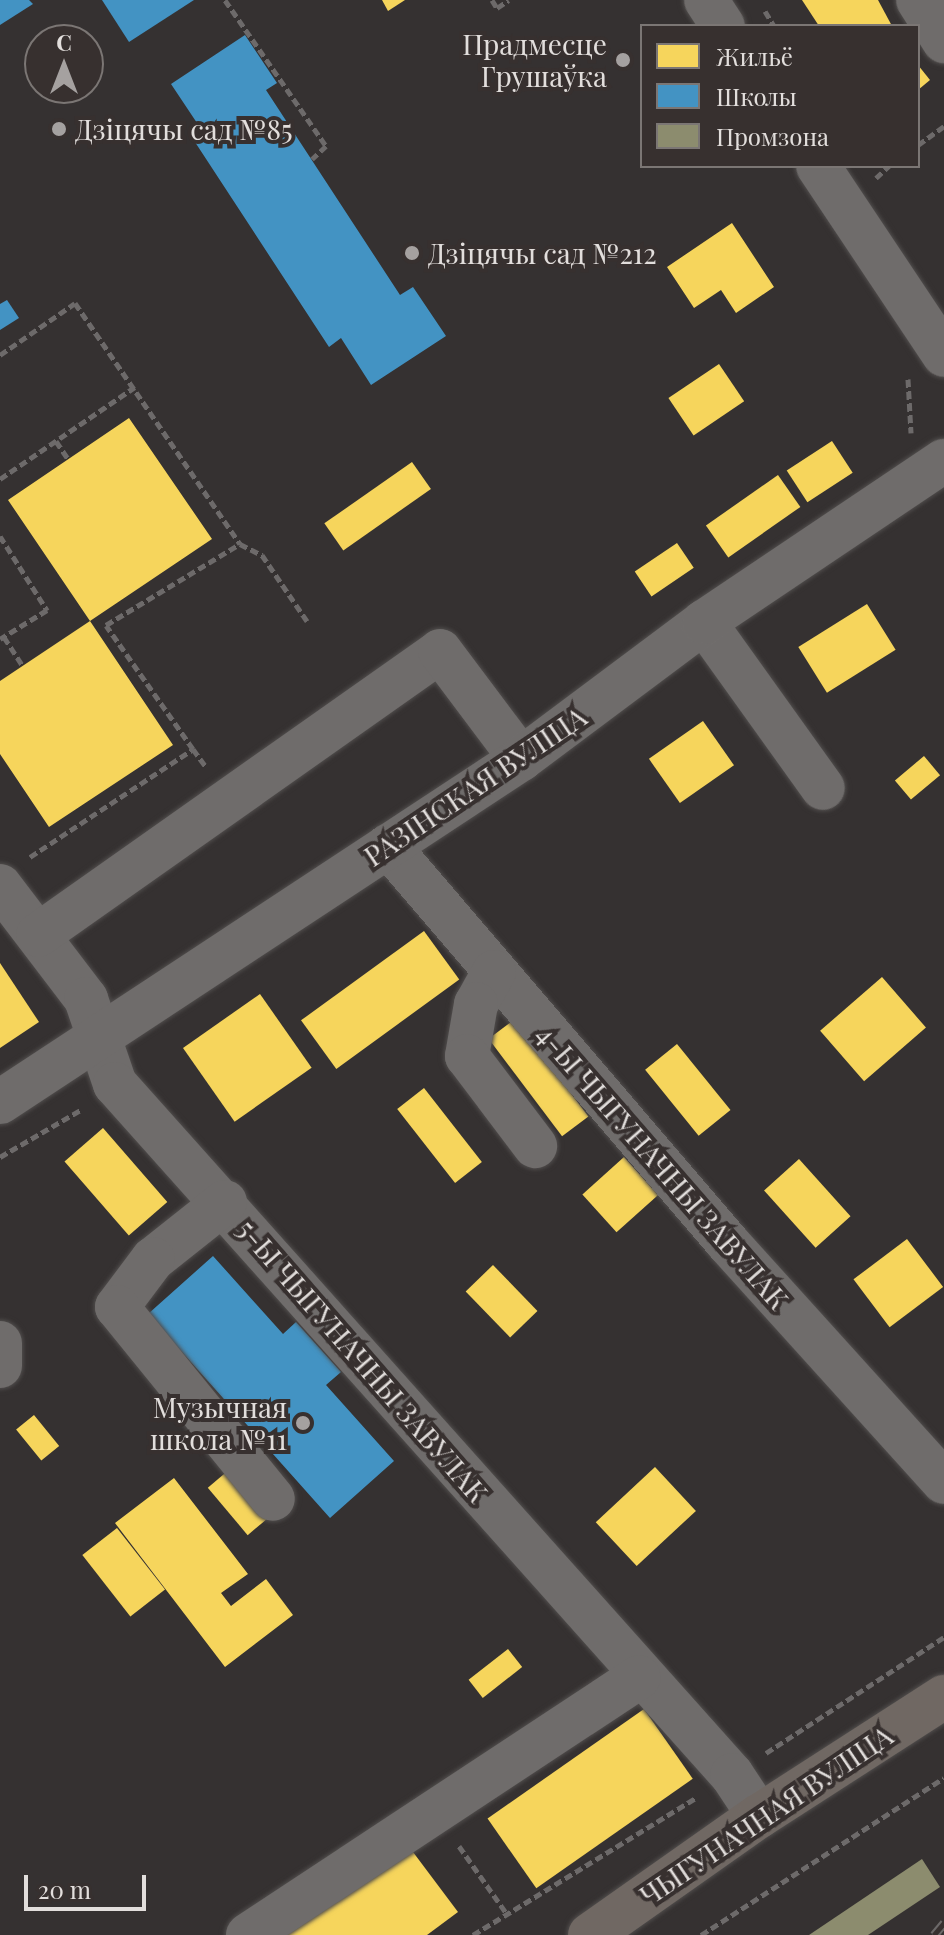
<!DOCTYPE html>
<html>
<head>
<meta charset="utf-8">
<style>
	body { margin:0 }
	#map { position:relative; width:944px; height:1935px; overflow:hidden; background:#353131; font-family:"Playfair Display",serif }
	div>[style] { position:absolute }
	.homes>* { inset:0; background:#f6d55c; transform-origin:0 0 }
	.schools>* { inset:0; background:#4393c3 }
	.industry>* { inset:0; background:#8c8c6e }
	.path>* { height:5px; margin-top:-2.5px; transform-origin:0; background:repeating-linear-gradient(90deg,#6d6a6a 0 8px,transparent 0 12px) }
	.roads { filter:drop-shadow(0 0 2px #504d4c) drop-shadow(0 0 2px #504d4c) }
	.minor>* { height:44px; margin:-22px; padding:0 22px; transform-origin:22px; border-radius:22px; background:#6f6c6b }
	.major>* { height:44px; margin:-22px; padding:0 22px; transform-origin:22px; border-radius:22px; background:#706863 }
	.rail>* { height:9px; margin-top:-4.5px; transform-origin:0; background:repeating-linear-gradient(90deg,#37302f 0 18px,#6c6969 0 36px); box-sizing:border-box; border-block:2px solid #6c6969 }
	.dots>* { width:22px; height:22px; translate:-50% -50%; box-sizing:border-box; border:4px solid #37302f; border-radius:50% }
	span { translate:-50% -50%; white-space:nowrap; text-align:center; line-height:1.15; -webkit-text-stroke:8px #37302f; paint-order:stroke }
	.poi-label { font-size:28px; color:#e2dedc }
	.right { translate:-100% -50%; text-align:right }
	.left { translate:0 -50%; text-align:left }
	.street-label { font-size:28px; color:#e2dedc }
	.legend { position:absolute; left:640px; top:24px; width:280px; height:144px; box-sizing:border-box; background:#37302f; border:2px solid #7b7674; margin:0; padding:10px 14px; list-style:none; font-size:24px; color:#e2dedc }
	.legend li { display:flex; align-items:center; gap:16px; height:40px }
	.legend b { width:40px; border:2px solid #7b7674 }
	.north { position:absolute; left:24px; top:24px; width:80px; height:80px; box-sizing:border-box; background:#37302f; border:2px solid #7b7674; border-radius:50%; rotate:0deg; font-size:22px; font-weight:700; line-height:32px; text-align:center; color:#e2dedc }
	.north::after { content:''; display:block; margin:auto; width:28px; height:36px; background:#a5a1a0; clip-path:polygon(50% 0,100% 100%,50% 72%,0 100%) }
	.scale { position:absolute; left:24px; top:1875px; width:122px; height:36px; box-sizing:border-box; border:4px solid #e2dedc; border-top:0; padding-left:10px; font-size:24px; line-height:28px; white-space:nowrap; color:#e2dedc; -webkit-text-stroke:6px #37302f; paint-order:stroke }
</style>
</head>
<body>
<div id="map">
	<div class="homes">
		<i style="clip-path:polygon(382px 0,405px 0,388px 11px)"></i>
		<i style="clip-path:polygon(802px 0,878px 0,892px 26px,819px 26px)"></i>
		<i style="clip-path:polygon(918px 65px,930px 80px,918px 90px)"></i>
		<i style="clip-path:polygon(732px 223px,774px 287px,736px 313px,721px 290px,694px 308px,667px 267px)"></i>
		<i style="left:719px;top:364px;width:45px;height:61px;rotate:56deg"></i>
		<i style="clip-path:polygon(129px 418px,212px 539px,90px 621px,173px 745px,49px 827px,0 754px,0 681px,90px 621px,8px 500px)"></i>
		<i style="left:832px;top:441px;width:38px;height:54px;rotate:57deg"></i>
		<i style="left:412px;top:462px;width:33px;height:107px;rotate:55deg"></i>
		<i style="left:778px;top:475px;width:39px;height:88px;rotate:55deg"></i>
		<i style="left:677px;top:543px;width:30px;height:51px;rotate:56deg"></i>
		<i style="left:867px;top:604px;width:54px;height:81px;rotate:58deg"></i>
		<i style="left:703px;top:721px;width:54px;height:66px;rotate:55deg"></i>
		<i style="left:924px;top:756px;width:25px;height:38px;rotate:50deg"></i>
		<i style="left:424px;top:931px;width:60px;height:152px;rotate:54deg"></i>
		<i style="clip-path:polygon(0 963px,39px 1022px,0 1048px)"></i>
		<i style="left:882px;top:977px;width:67px;height:82px;rotate:49deg"></i>
		<i style="left:260px;top:994px;width:90px;height:94px;rotate:55deg"></i>
		<i style="left:515px;top:1019px;width:122px;height:33px;rotate:53deg"></i>
		<i style="left:677px;top:1044px;width:85px;height:41px;rotate:51deg"></i>
		<i style="left:424px;top:1088px;width:94px;height:34px;rotate:52deg"></i>
		<i style="left:103px;top:1128px;width:98px;height:51px;rotate:49deg"></i>
		<i style="left:624px;top:1157px;width:51px;height:56px;rotate:48deg"></i>
		<i style="left:799px;top:1159px;width:77px;height:47px;rotate:48deg"></i>
		<i style="left:907px;top:1239px;width:60px;height:67px;rotate:53deg"></i>
		<i style="left:493px;top:1265px;width:64px;height:38px;rotate:46deg"></i>
		<i style="left:34px;top:1415px;width:40px;height:23px;rotate:51deg"></i>
		<i style="left:655px;top:1467px;width:60px;height:81px;rotate:47deg"></i>
		<i style="left:230px;top:1469px;width:62px;height:29px;rotate:50deg"></i>
		<i style="clip-path:polygon(174px 1478px,248px 1574px,221px 1593px,231px 1606px,266px 1579px,293px 1615px,225px 1667px,115px 1523px)"></i>
		<i style="left:117px;top:1528px;width:78px;height:44px;rotate:52deg"></i>
		<i style="left:508px;top:1649px;width:23px;height:50px;rotate:52deg"></i>
		<i style="left:644px;top:1709px;width:85px;height:191px;rotate:55deg"></i>
		<i style="clip-path:polygon(407px 1844px,458px 1912px,427px 1935px,282px 1935px)"></i>
	</div>
	<div class="schools">
		<i style="clip-path:polygon(0 0,29px 0,33px 4px,0 25px)"></i>
		<i style="clip-path:polygon(102px 0,194px 0,129px 42px)"></i>
		<i style="clip-path:polygon(245px 35px,277px 83px,266px 90px,400px 295px,413px 287px,446px 336px,371px 385px,341px 338px,329px 347px,193px 139px,203px 132px,171px 84px)"></i>
		<i style="clip-path:polygon(7px 300px,19px 318px,0 330px,0 304px)"></i>
		<i style="clip-path:polygon(213px 1256px,283px 1334px,296px 1322px,341px 1372px,326px 1385px,394px 1461px,330px 1518px,148px 1314px)"></i>
	</div>
	<div class="industry">
		<i style="clip-path:polygon(922px 1859px,940px 1887px,868px 1935px,809px 1935px)"></i>
	</div>
	<div class="path">
		<i style="left:225px;top:0;width:178px;rotate:55.3deg"></i>
		<i style="left:326px;top:146px;width:19px;rotate:137deg"></i>
		<i style="left:492px;top:0;width:9px;rotate:58deg"></i>
		<i style="left:497px;top:8px;width:14px;rotate:-34deg"></i>
		<i style="left:765px;top:11px;width:17px;rotate:59deg"></i>
		<i style="left:918px;top:145px;width:32px;rotate:-36deg"></i>
		<i style="left:876px;top:178px;width:18px;rotate:-43deg"></i>
		<i style="left:0;top:355px;width:91px;rotate:-34.7deg"></i>
		<i style="left:75px;top:303px;width:292px;rotate:55.6deg"></i>
		<i style="left:240px;top:544px;width:25px;rotate:27deg"></i>
		<i style="left:262px;top:555px;width:80px;rotate:55.7deg"></i>
		<i style="left:908px;top:379px;width:54px;rotate:86.8deg"></i>
		<i style="left:56px;top:441px;width:22px;rotate:56deg"></i>
		<i style="left:0;top:479px;width:163px;rotate:-34.3deg"></i>
		<i style="left:0;top:536px;width:88px;rotate:57.6deg"></i>
		<i style="left:47px;top:610px;width:55px;rotate:148.3deg"></i>
		<i style="left:4px;top:637px;width:35px;rotate:57deg"></i>
		<i style="left:193px;top:749px;width:22px;rotate:54deg"></i>
		<i style="left:30px;top:857px;width:196px;rotate:-33.5deg"></i>
		<i style="left:193px;top:749px;width:151px;rotate:-125.1deg"></i>
		<i style="left:106px;top:625px;width:157px;rotate:-31.2deg"></i>
		<i style="left:0;top:1157px;width:95px;rotate:-30.3deg"></i>
		<i style="left:766px;top:1753px;width:212px;rotate:-33.1deg"></i>
		<i style="left:459px;top:1846px;width:83px;rotate:54.8deg"></i>
		<i style="left:473px;top:1935px;width:263px;rotate:-31.6deg"></i>
		<i style="left:701px;top:1935px;width:289px;rotate:-32.9deg"></i>
	</div>
	<div class="roads">
		<div class="minor">
			<i style="left:706px;top:0;width:31px;rotate:57deg"></i>
			<i style="left:918px;top:0;width:49px;rotate:57.6deg"></i>
			<i style="left:818px;top:166px;width:227px;rotate:56.3deg"></i>
			<i style="left:704px;top:622px;width:204px;rotate:54.4deg"></i>
			<i style="left:388px;top:846px;width:523px;rotate:49.42deg"></i>
			<i style="left:728px;top:1243px;width:322px;rotate:47.9deg"></i>
			<i style="left:0;top:886px;width:142px;rotate:52.7deg"></i>
			<i style="left:86px;top:999px;width:90px;rotate:71.2deg"></i>
			<i style="left:115px;top:1084px;width:926px;rotate:48.24deg"></i>
			<i style="left:732px;top:1775px;width:49px;rotate:56.6deg"></i>
			<i style="left:38px;top:935px;width:492px;rotate:-35.2deg"></i>
			<i style="left:440px;top:651px;width:135px;rotate:53.1deg"></i>
			<i style="left:494px;top:972px;width:37px;rotate:119deg"></i>
			<i style="left:476px;top:1004px;width:53px;rotate:99.8deg"></i>
			<i style="left:467px;top:1056px;width:113px;rotate:52.9deg"></i>
			<i style="left:0;top:1102px;width:624px;rotate:-33.36deg"></i>
			<i style="left:521px;top:759px;width:229px;rotate:-36.8deg"></i>
			<i style="left:704px;top:622px;width:289px;rotate:-33.9deg"></i>
			<i style="left:225px;top:1202px;width:92px;rotate:141.6deg"></i>
			<i style="left:153px;top:1259px;width:60px;rotate:126.9deg"></i>
			<i style="left:117px;top:1307px;width:247px;rotate:50.9deg"></i>
			<i style="left:0;top:1343px;width:23px;rotate:90deg"></i>
			<i style="left:248px;top:1935px;width:468px;rotate:-33.4deg"></i>
		</div>
		<div class="major">
			<i style="left:590px;top:1935px;width:207px;rotate:-35.2deg"></i>
			<i style="left:759px;top:1816px;width:220px;rotate:-32.8deg"></i>
		</div>
	</div>
	<div class="rail">
		<i style="left:934px;top:1935px;width:16px;rotate:-50deg"></i>
	</div>
	<div class="dots">
		<i style="left:623px;top:60px;background:#a5a1a0"></i>
		<i style="left:59px;top:129px;background:#a5a1a0"></i>
		<i style="left:412px;top:253px;background:#a5a1a0"></i>
		<i style="left:303px;top:1423px;background:#a5a1a0"></i>
	</div>
	<div class="poi-label">
		<span class="right" style="left:607px;top:60px">Прадмесце<br>Грушаўка</span>
		<span class="left" style="left:75px;top:129px">Дзіцячы сад №85</span>
		<span class="left" style="left:428px;top:253px">Дзіцячы сад №212</span>
		<span class="right" style="left:287px;top:1423px">Музычная<br>школа №11</span>
	</div>
	<div class="street-label">
		<span style="left:475px;top:786px;rotate:-34deg">РАЗІНСКАЯ ВУЛІЦА</span>
		<span style="left:663px;top:1167px;rotate:49deg">4-Ы ЧЫГУНАЧНЫ ЗАВУЛАК</span>
		<span style="left:363px;top:1361px;rotate:49deg">5-Ы ЧЫГУНАЧНЫ ЗАВУЛАК</span>
		<span style="left:766px;top:1815px;rotate:-34deg">ЧЫГУНАЧНАЯ ВУЛІЦА</span>
	</div>
	<ul class="legend">
	<li><b style="height:22px;background:#f6d55c"></b>Жильё</li>
	<li><b style="height:22px;background:#4393c3"></b>Школы</li>
	<li><b style="height:22px;background:#8c8c6e"></b>Промзона</li>
	</ul>
	<div class="north">С</div>
	<div class="scale">20 m</div>
</div>
</body>
</html>
